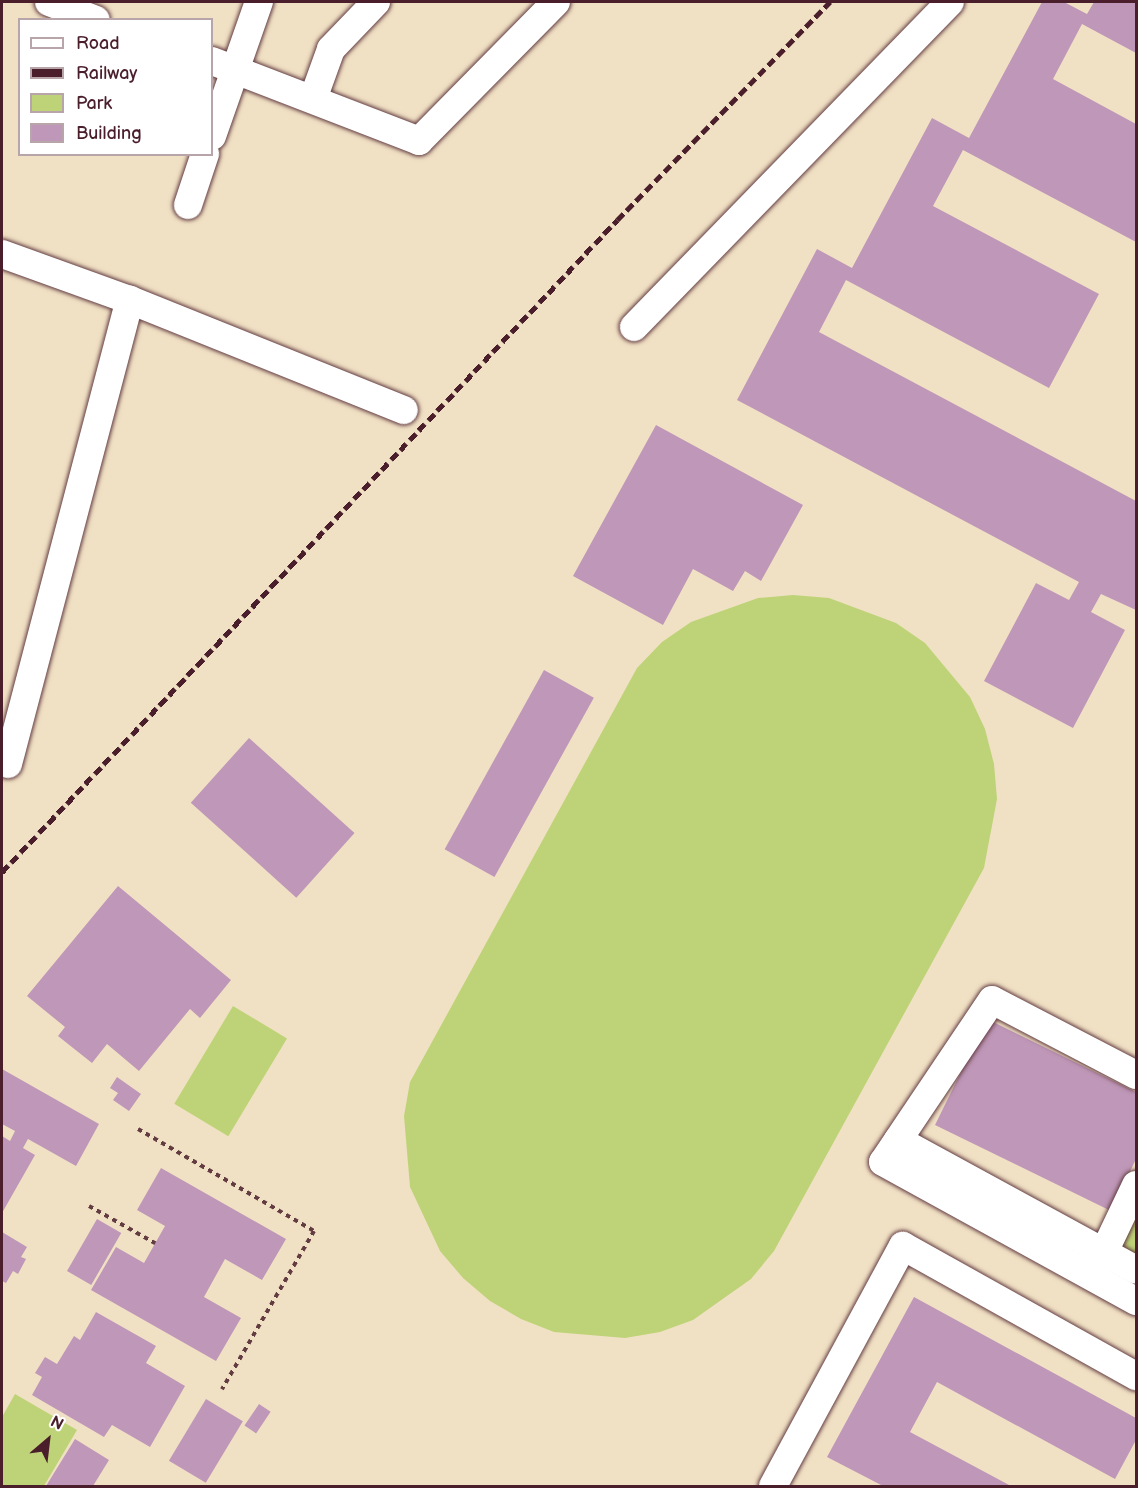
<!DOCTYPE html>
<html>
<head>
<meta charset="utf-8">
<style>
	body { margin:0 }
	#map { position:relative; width:1138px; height:1488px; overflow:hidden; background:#f1e1c4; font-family:"Balsamiq Sans",sans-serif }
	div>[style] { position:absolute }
	.green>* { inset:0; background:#bed377; transform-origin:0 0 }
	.building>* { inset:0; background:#bf97b8; transform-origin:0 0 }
	.path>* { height:4px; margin-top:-2px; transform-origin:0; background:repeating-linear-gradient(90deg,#633c42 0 4.5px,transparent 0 9px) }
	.roads { filter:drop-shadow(0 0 2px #633c42) drop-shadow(0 0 2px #633c42) }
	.minor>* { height:28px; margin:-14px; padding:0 14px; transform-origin:14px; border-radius:14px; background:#fff }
	.rail>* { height:4.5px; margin-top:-2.25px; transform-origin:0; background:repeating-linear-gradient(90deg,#4a1f2b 0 9px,transparent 0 13.5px) }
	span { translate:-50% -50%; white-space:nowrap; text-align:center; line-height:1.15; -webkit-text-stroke:5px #fff; paint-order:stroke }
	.frame { position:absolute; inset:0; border:3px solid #4a1f2b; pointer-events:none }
	.legend { position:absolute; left:18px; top:18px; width:195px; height:138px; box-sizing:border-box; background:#fff; border:2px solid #b7a5aa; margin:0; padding:8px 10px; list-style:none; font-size:18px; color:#4a1f2b }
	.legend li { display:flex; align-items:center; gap:12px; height:30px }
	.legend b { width:30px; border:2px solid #b7a5aa }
	.north { position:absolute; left:18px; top:1410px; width:60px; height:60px; -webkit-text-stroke:4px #fff; paint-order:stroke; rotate:28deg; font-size:16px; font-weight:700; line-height:24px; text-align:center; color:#4a1f2b }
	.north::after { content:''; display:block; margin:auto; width:21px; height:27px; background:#4a1f2b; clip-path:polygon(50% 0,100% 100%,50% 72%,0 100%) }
</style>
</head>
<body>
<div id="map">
	<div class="green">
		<i style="clip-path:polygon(793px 595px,829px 598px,896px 623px,925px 643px,970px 697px,985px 729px,994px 764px,997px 799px,984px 868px,774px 1251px,751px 1279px,693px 1320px,660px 1332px,625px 1338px,554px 1332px,521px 1319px,490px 1301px,463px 1278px,440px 1251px,410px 1187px,404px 1116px,410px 1082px,637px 668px,662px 642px,691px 622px,758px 598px)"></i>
		<i style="left:233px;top:1006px;width:63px;height:114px;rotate:31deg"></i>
		<i style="clip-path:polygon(1136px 1207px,1136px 1262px,1113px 1250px)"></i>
		<i style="clip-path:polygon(15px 1394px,77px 1430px,44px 1486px,2px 1486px,2px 1417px)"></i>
	</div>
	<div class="building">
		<i style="clip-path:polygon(1042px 2px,1064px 2px,1087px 14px,1094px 2px,1136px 2px,1136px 53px,1082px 24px,1053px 79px,1136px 124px,1136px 242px,963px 150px,933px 206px,1099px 294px,1049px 388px,846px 280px,819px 332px,1136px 501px,1136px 610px,1101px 594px,1091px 612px,1125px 630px,1073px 728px,984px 681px,1036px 583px,1069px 600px,1079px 582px,737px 400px,817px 249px,852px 268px,932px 118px,969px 138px)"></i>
		<i style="clip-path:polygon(656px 425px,803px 505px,761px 581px,745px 571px,733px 591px,693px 569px,663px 625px,573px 576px)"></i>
		<i style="left:544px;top:670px;width:57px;height:205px;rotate:29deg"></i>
		<i style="left:249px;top:738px;width:142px;height:87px;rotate:42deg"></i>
		<i style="clip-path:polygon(118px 886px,231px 980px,200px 1018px,190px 1009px,139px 1071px,107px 1044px,92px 1063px,58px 1036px,65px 1027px,27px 996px)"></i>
		<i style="clip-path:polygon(987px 1019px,1136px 1092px,1136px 1159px,1111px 1211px,935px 1125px)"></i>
		<i style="clip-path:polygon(2px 1069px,99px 1124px,76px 1166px,28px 1139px,23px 1148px,35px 1155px,2px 1213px,2px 1136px,10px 1141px,15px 1131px,2px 1124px)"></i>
		<i style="clip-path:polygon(117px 1077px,141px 1094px,129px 1111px,113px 1100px,118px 1093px,110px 1088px)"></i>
		<i style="clip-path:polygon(161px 1168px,286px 1239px,262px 1280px,225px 1259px,204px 1297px,241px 1318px,216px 1361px,91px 1290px,116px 1247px,144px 1263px,165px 1226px,137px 1210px)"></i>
		<i style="left:97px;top:1219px;width:28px;height:60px;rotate:30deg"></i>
		<i style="clip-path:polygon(2px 1232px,27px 1247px,21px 1257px,26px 1259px,18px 1274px,13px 1271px,6px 1283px,2px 1281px)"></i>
		<i style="clip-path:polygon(914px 1297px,1136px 1418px,1136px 1440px,1115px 1479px,937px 1382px,910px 1432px,1011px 1486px,883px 1486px,827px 1457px)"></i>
		<i style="clip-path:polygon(96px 1312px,156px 1346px,146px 1363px,185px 1386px,150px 1447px,112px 1425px,104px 1437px,32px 1395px,42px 1377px,35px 1373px,45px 1357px,57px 1364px,74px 1336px,80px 1340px)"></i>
		<i style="left:206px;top:1399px;width:43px;height:72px;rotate:31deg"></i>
		<i style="left:259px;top:1404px;width:14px;height:26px;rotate:34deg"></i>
		<i style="clip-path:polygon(75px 1439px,109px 1460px,93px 1486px,46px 1486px)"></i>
	</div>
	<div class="path">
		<i style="left:138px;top:1129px;width:203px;rotate:30.1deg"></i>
		<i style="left:314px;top:1231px;width:183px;rotate:120.2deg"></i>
		<i style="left:89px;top:1206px;width:76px;rotate:29.3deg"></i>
	</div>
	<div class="roads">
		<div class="minor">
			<i style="left:49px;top:2px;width:50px;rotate:21deg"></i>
			<i style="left:212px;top:61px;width:222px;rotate:21.1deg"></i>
			<i style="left:419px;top:141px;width:195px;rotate:-45.4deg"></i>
			<i style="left:313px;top:99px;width:53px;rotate:-70.2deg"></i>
			<i style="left:331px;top:49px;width:65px;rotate:-46.2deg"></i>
			<i style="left:212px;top:136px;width:142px;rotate:-70.7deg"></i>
			<i style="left:188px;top:205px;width:54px;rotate:-71.6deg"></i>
			<i style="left:2px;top:254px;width:136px;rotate:19.8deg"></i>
			<i style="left:130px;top:300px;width:295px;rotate:21.9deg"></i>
			<i style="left:634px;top:327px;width:453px;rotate:-45.8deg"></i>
			<i style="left:8px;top:764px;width:480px;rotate:-75.3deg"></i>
			<i style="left:1136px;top:1075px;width:162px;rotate:-152.5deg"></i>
			<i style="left:992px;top:1000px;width:195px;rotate:123.9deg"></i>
			<i style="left:883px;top:1162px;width:289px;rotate:28.8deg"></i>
			<i style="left:898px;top:1140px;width:271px;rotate:28.6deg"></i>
			<i style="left:1096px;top:1269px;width:93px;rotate:-64.5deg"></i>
			<i style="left:773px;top:1486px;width:273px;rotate:-61.6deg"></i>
			<i style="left:903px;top:1246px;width:267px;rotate:29.2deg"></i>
		</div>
	</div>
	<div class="rail">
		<i style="left:2px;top:872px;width:896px;rotate:-46.67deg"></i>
		<i style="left:617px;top:220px;width:305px;rotate:-45.7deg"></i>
	</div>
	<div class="frame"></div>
	<ul class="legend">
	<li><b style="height:8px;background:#fff"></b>Road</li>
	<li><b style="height:8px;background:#4a1f2b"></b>Railway</li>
	<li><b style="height:16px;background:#bed377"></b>Park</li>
	<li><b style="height:16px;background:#bf97b8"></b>Building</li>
	</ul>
	<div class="north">N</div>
</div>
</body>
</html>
